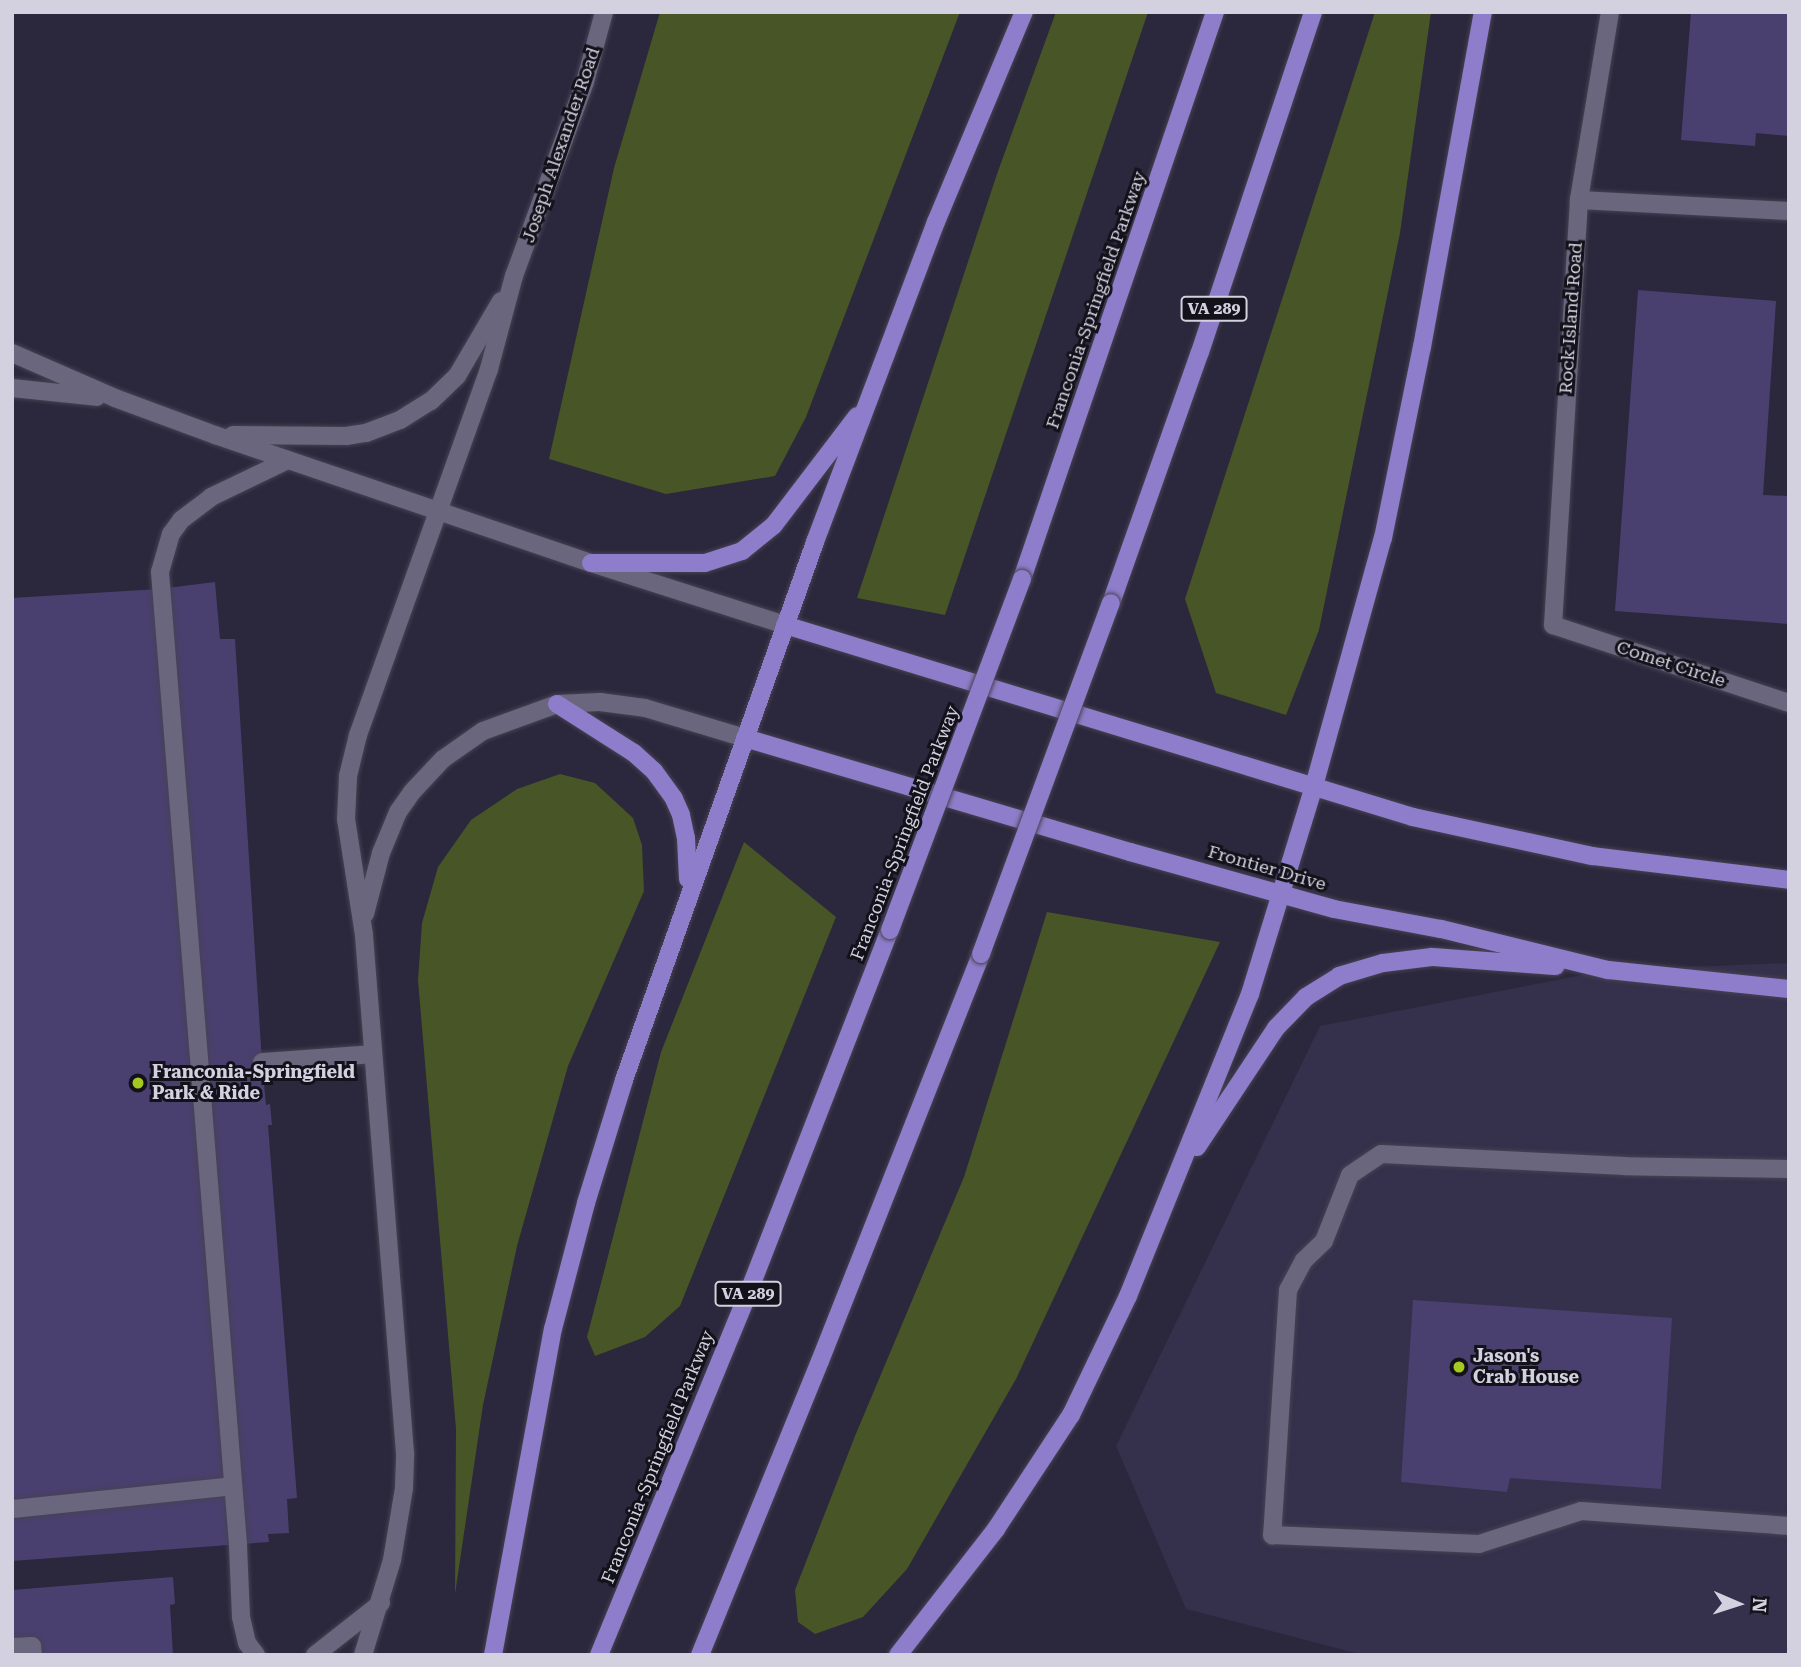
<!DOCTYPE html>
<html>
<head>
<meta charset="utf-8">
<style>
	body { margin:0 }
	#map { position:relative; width:1801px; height:1667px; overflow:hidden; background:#2b273c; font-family:"Roboto Serif",serif }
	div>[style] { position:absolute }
	.built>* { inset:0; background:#35304b }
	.green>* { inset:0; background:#485526 }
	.building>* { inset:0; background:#4a406f }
	.roads { filter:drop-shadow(0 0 2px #464253) drop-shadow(0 0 2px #464253) }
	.minor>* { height:18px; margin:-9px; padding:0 9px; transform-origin:9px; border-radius:9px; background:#6a667e }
	.major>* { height:18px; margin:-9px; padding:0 9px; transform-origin:9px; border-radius:9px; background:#8e7dca }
	.bridges { filter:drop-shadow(0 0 2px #464253) drop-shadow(0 0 2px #464253) }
	.major-bridge>* { height:18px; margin:-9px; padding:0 9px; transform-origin:9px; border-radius:9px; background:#8e7dca }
	.dots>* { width:19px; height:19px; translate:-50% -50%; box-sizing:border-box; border:4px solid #13121b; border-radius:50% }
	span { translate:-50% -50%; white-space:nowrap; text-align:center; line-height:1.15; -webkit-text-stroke:6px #13121b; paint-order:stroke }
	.shield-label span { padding:2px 5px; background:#13121b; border:2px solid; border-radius:5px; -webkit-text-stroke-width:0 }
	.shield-label { font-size:16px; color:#d3d1df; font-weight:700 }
	.street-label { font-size:18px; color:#d3d1df }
	.poi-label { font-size:18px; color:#d3d1df; font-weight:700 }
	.left { translate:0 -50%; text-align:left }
	.frame { position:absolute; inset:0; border:14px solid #d3d1df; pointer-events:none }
	.north { position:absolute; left:1703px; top:1569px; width:70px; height:70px; -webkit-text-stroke:5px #13121b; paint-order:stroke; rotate:93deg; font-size:19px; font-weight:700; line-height:28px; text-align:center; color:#d3d1df }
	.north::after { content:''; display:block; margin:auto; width:24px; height:32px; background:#d3d1df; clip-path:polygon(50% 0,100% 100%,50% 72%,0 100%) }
</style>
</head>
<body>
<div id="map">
	<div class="built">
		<i style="clip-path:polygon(1789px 963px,1789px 1655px,1363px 1655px,1186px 1609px,1116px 1446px,1320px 1026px,1608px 970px)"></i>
	</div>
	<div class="green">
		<i style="clip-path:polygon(660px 12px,960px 12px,806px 417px,775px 476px,666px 494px,549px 459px,614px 168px)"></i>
		<i style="clip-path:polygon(1056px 12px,1148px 12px,945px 615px,857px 598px,997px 174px)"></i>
		<i style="clip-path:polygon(1375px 12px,1431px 12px,1400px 233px,1319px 630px,1286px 715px,1216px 693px,1185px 599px)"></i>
		<i style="clip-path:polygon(560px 774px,595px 783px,633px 818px,642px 845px,644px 891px,568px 1066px,517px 1246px,483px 1405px,455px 1594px,456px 1429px,418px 980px,422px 923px,438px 867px,471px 820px,517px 789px)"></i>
		<i style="clip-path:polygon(744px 842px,836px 917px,680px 1306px,645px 1337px,595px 1356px,587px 1337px,661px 1052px)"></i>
		<i style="clip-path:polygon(1047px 912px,1220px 942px,1016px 1379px,907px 1569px,863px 1617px,815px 1634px,798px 1622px,795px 1590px,855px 1436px,964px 1177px)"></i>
	</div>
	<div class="building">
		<i style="clip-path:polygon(1691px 12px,1789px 12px,1789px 136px,1756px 133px,1755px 146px,1681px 140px)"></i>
		<i style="clip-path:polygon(1638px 290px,1776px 301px,1763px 495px,1789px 496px,1789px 624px,1615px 611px)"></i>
		<i style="clip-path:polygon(215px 582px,220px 639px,235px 639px,262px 1062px,266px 1105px,270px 1104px,272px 1125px,268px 1125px,297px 1498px,287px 1499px,289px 1533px,268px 1534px,269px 1542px,12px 1561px,12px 598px,159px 589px)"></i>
		<i style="clip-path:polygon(1413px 1300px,1672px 1318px,1661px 1489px,1510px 1478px,1507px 1492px,1401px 1482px)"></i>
		<i style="clip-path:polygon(173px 1577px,175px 1604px,170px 1605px,173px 1655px,12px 1655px,12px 1590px)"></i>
	</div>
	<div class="roads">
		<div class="minor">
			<i style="left:1610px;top:12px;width:191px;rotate:99.4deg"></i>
			<i style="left:1579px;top:200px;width:426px;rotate:93.5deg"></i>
			<i style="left:1553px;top:625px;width:249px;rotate:18.3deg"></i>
			<i style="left:1579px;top:200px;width:210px;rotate:3deg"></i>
			<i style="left:12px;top:353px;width:112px;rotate:23.6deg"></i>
			<i style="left:115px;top:398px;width:107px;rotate:20.3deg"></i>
			<i style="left:215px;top:435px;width:397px;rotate:18.8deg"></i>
			<i style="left:591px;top:563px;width:204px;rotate:17.7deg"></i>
			<i style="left:12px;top:388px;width:85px;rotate:6deg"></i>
			<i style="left:233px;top:435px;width:113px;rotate:0.5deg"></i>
			<i style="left:346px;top:436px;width:20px;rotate:-9deg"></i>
			<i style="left:366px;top:433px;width:36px;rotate:-21deg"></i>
			<i style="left:400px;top:420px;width:36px;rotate:-32deg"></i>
			<i style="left:431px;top:401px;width:36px;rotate:-44deg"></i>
			<i style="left:457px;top:376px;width:87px;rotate:-59.6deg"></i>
			<i style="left:365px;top:914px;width:63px;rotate:-75.3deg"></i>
			<i style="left:381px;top:853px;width:44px;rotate:-67.5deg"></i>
			<i style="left:398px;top:812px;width:24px;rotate:-55deg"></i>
			<i style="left:412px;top:792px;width:45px;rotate:-46.8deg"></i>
			<i style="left:443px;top:759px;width:49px;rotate:-35deg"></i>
			<i style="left:483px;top:731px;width:79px;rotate:-20deg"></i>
			<i style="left:557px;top:704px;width:43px;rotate:-2.7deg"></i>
			<i style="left:600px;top:702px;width:45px;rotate:7.6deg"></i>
			<i style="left:645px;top:708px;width:104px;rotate:16.7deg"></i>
			<i style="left:262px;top:1062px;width:111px;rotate:-4.1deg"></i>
			<i style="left:1789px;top:1169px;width:164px;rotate:-179deg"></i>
			<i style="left:1625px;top:1166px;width:244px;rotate:-177.2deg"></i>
			<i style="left:1381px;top:1154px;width:37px;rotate:146deg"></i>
			<i style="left:1350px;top:1175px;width:71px;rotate:111.5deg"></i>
			<i style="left:1324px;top:1241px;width:28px;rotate:136deg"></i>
			<i style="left:1304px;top:1260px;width:34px;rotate:118deg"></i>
			<i style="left:1288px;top:1290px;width:246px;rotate:93.7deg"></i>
			<i style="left:1272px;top:1535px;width:207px;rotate:2.5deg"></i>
			<i style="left:1479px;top:1544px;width:107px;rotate:-17.9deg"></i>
			<i style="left:1581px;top:1511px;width:209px;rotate:4.1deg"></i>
			<i style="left:12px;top:1509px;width:222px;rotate:-5.9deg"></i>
			<i style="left:12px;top:1647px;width:20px;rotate:-3deg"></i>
			<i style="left:32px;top:1646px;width:9px;rotate:84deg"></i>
			<i style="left:256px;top:1655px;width:15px;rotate:-127deg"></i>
			<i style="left:247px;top:1643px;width:27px;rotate:-103deg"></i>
			<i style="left:241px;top:1617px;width:73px;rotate:-92.4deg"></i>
			<i style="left:238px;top:1544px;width:975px;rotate:-94.59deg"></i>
			<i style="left:160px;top:572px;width:40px;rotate:-74deg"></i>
			<i style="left:171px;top:534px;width:17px;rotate:-54deg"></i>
			<i style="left:181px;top:520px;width:38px;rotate:-37deg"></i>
			<i style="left:211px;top:497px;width:85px;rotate:-25.7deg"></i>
			<i style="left:315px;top:1655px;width:84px;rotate:-38.2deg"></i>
			<i style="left:363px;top:1655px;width:99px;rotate:-73deg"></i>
			<i style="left:392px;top:1560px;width:73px;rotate:-80.5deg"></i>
			<i style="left:404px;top:1488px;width:35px;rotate:-88deg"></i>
			<i style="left:405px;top:1453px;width:520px;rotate:-94.53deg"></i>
			<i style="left:364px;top:935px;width:117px;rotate:-98.8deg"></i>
			<i style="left:346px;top:819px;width:43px;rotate:-87.3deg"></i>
			<i style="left:348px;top:776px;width:42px;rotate:-76.3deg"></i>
			<i style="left:358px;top:735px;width:389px;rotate:-70.3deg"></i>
			<i style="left:489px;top:369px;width:96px;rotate:-75deg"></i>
			<i style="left:514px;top:276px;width:207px;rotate:-69.9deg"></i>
			<i style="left:585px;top:82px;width:73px;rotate:-74.8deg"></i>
		</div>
		<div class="major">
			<i style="left:591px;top:563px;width:114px"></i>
			<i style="left:705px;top:563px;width:39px;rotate:-18deg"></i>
			<i style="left:742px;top:551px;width:41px;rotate:-39.1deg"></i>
			<i style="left:774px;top:525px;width:137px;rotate:-52.7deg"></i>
			<i style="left:1022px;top:579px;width:599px;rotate:-71.2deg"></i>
			<i style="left:1111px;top:603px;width:266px;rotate:-70.5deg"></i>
			<i style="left:1200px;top:352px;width:358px;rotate:-71.6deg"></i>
			<i style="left:785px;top:625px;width:657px;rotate:17deg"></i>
			<i style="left:1413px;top:817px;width:183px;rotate:12.3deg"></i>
			<i style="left:1592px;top:856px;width:198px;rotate:6.9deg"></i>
			<i style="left:557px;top:704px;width:91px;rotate:32.5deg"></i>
			<i style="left:634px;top:753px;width:27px;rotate:42deg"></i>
			<i style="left:654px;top:771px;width:34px;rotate:54deg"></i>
			<i style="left:674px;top:799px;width:17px;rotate:66deg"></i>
			<i style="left:681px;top:815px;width:24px;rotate:78deg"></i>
			<i style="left:686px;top:838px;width:41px;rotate:87.2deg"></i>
			<i style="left:745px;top:738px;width:402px;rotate:16.5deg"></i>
			<i style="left:1130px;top:852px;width:212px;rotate:15.6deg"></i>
			<i style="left:1334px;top:909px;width:109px;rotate:10.6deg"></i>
			<i style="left:1441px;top:929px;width:172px;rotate:13.8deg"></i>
			<i style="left:1608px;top:970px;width:182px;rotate:6deg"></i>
			<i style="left:1197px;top:1147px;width:143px;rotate:-56.4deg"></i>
			<i style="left:1276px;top:1028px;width:43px;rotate:-45.9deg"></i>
			<i style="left:1306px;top:997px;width:39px;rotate:-32deg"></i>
			<i style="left:1339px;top:976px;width:46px;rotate:-16.5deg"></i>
			<i style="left:1383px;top:963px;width:49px;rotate:-7deg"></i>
			<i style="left:1432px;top:957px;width:124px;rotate:4.2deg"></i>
			<i style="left:493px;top:1655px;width:331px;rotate:-79.6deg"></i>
			<i style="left:553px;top:1329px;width:130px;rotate:-75.3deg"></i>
			<i style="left:586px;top:1203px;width:129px;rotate:-72.8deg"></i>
			<i style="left:624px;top:1080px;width:571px;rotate:-70.45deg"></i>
			<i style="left:815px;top:542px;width:342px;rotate:-69.3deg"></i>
			<i style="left:936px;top:222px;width:228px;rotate:-67.3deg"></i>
			<i style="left:599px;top:1655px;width:394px;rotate:-67.6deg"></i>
			<i style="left:749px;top:1291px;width:388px;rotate:-68.7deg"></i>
			<i style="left:700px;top:1655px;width:318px;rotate:-67.8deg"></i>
			<i style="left:820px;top:1361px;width:438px;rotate:-68.4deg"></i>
			<i style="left:898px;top:1655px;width:160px;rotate:-52.1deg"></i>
			<i style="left:996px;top:1529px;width:136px;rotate:-56.7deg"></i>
			<i style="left:1071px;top:1415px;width:132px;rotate:-64.4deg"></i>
			<i style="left:1128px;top:1296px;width:326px;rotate:-68deg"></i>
			<i style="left:1250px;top:994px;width:218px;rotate:-72.9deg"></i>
			<i style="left:1314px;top:786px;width:257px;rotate:-74.5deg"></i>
			<i style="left:1383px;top:538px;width:195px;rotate:-78.5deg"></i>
			<i style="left:1422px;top:347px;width:341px;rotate:-79.7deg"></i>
		</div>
	</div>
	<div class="bridges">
		<div class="major-bridge">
			<i style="left:890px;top:930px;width:375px;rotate:-69.4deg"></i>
			<i style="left:981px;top:954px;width:374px;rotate:-69.7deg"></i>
		</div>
	</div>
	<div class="dots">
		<i style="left:138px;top:1083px;background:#a5c823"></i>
		<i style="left:1459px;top:1367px;background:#a5c823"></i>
	</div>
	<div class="shield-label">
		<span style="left:1214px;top:309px">VA 289</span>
		<span style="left:748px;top:1294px">VA 289</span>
	</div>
	<div class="street-label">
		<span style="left:561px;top:145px;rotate:-71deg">Joseph Alexander Road</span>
		<span style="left:1096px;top:300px;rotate:-71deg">Franconia-Springfield Parkway</span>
		<span style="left:1571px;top:318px;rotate:-86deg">Rock Island Road</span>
		<span style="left:1671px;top:664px;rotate:18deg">Comet Circle</span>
		<span style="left:905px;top:833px;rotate:-69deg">Franconia-Springfield Parkway</span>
		<span style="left:1267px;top:868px;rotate:16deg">Frontier Drive</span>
		<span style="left:658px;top:1457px;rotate:-68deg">Franconia-Springfield Parkway</span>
	</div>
	<div class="poi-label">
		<span class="left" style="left:152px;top:1083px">Franconia-Springfield<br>Park &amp; Ride</span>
		<span class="left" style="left:1473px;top:1367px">Jason's<br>Crab House</span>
	</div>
	<div class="frame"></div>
	<div class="north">N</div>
</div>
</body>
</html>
